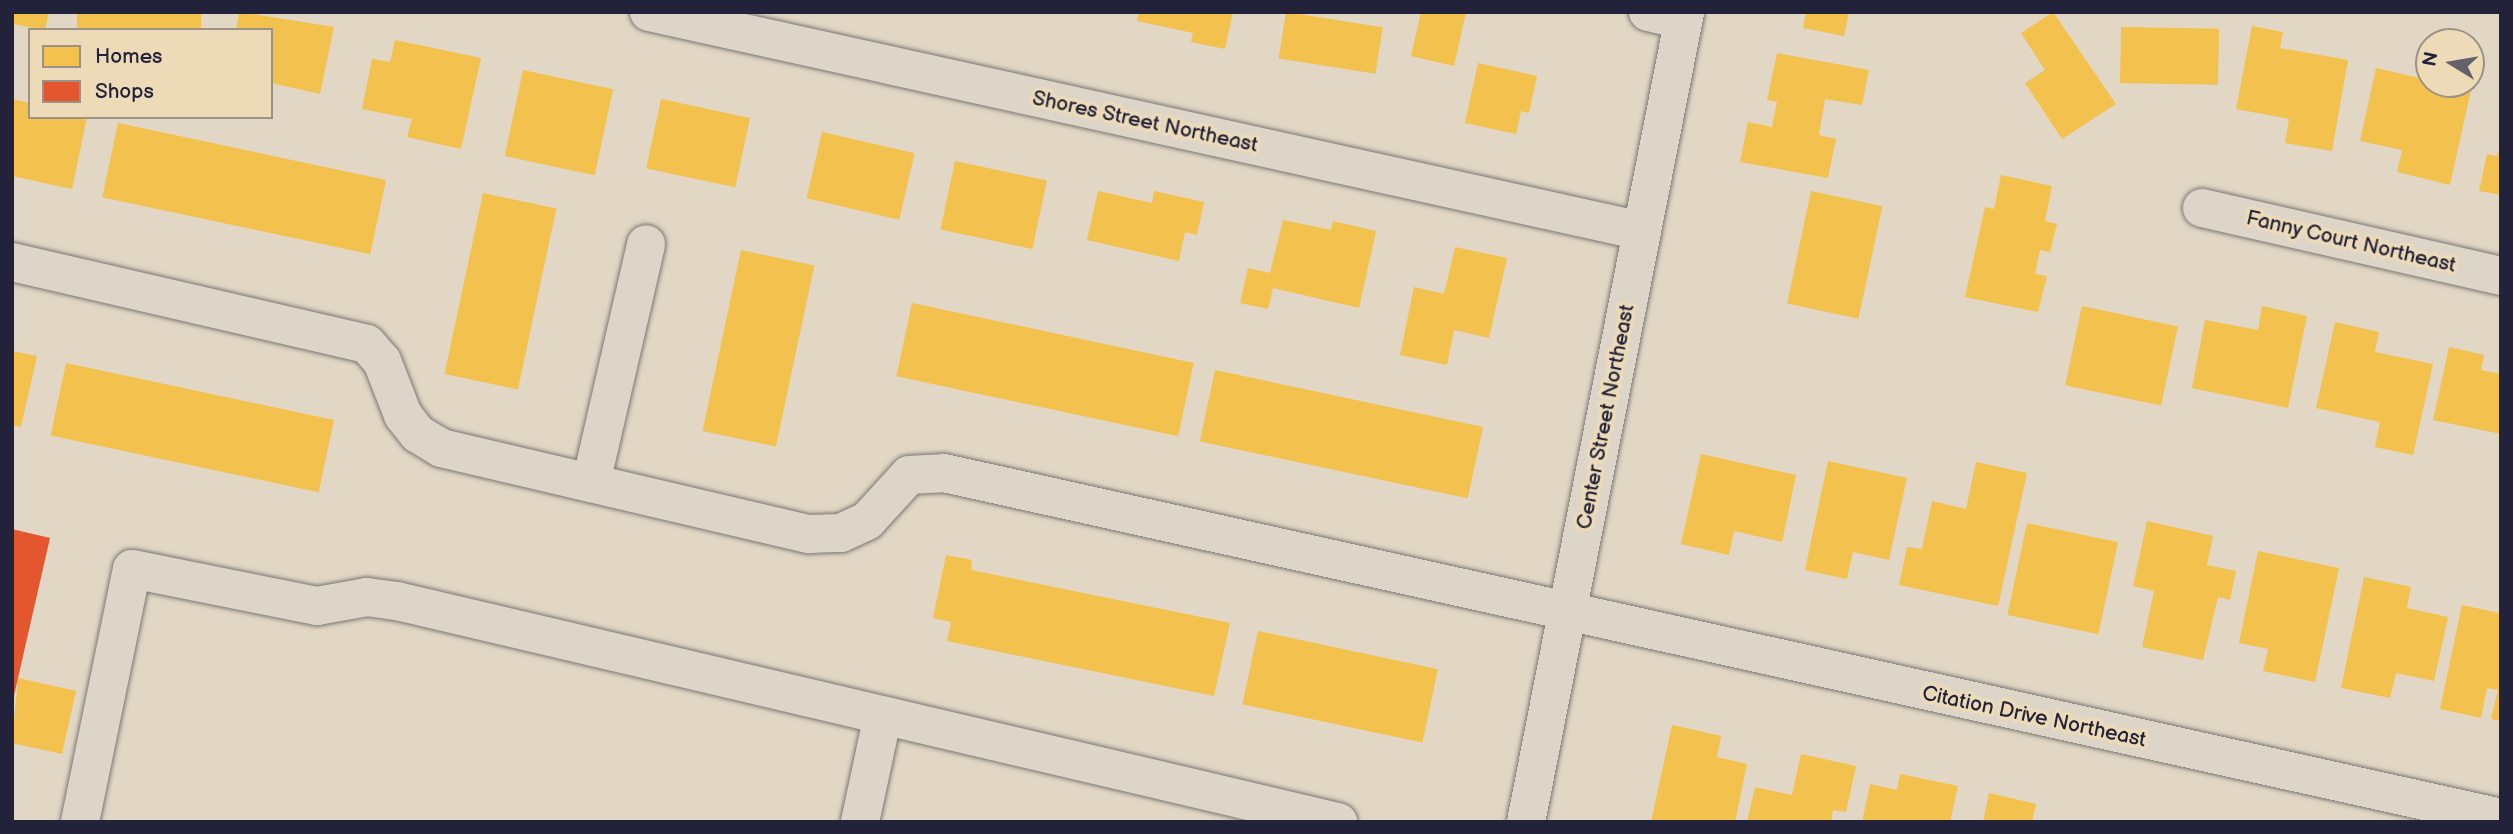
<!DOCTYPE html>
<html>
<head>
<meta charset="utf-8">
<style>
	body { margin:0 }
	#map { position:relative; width:2513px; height:834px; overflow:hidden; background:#e1d7c4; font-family:"Balsamiq Sans",sans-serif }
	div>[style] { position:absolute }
	.homes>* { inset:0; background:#f2c14e; transform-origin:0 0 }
	.shops>* { inset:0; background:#e4572e }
	.roads { filter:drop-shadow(0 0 2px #7c7874) drop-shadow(0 0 2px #7c7874) }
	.minor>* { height:38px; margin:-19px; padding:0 19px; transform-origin:19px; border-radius:19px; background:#ddd5c8 }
	.major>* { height:38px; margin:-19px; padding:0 19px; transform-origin:19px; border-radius:19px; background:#ddd5c8 }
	span { translate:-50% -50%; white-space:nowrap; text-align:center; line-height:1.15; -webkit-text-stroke:7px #eddbb8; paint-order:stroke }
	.street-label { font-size:21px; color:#22223b }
	.frame { position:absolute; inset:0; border:14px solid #22223b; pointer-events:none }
	.legend { position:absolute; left:28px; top:28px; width:245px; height:91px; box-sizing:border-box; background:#eddbb8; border:2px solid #9c9186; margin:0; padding:9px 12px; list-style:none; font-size:21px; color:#22223b }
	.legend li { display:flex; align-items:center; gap:14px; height:35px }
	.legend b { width:35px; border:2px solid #9c9186 }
	.north { position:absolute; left:2415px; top:28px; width:70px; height:70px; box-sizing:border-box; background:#eddbb8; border:2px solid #9c9186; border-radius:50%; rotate:281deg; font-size:19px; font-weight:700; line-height:28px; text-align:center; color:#22223b }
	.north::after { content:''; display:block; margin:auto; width:24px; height:32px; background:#65616b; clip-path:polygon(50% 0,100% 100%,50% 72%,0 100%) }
</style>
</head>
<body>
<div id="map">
	<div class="homes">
		<i style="clip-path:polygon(12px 12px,49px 12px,45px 30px,12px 24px)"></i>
		<i style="left:77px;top:12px;width:124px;height:18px"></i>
		<i style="clip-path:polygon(239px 12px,334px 27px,320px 94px,271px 83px,271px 30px,236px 30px)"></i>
		<i style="clip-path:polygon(1139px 12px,1233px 12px,1225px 49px,1191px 42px,1193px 33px,1137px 21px)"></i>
		<i style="left:1286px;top:12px;width:98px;height:47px;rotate:9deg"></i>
		<i style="clip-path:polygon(1421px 12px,1466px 12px,1454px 66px,1411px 56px)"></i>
		<i style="clip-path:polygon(1806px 12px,1849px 12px,1844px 36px,1803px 28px)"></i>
		<i style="clip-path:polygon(2053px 12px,2116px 104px,2062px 139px,2025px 83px,2045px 70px,2021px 33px)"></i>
		<i style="clip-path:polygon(2252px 26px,2283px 32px,2280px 48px,2348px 60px,2332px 151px,2285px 143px,2289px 119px,2236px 109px)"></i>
		<i style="left:2121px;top:27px;width:98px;height:56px;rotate:1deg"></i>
		<i style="clip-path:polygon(395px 40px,481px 58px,461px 149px,407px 137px,412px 119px,362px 109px,372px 59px,390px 62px)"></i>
		<i style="clip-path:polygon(1777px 53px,1869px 70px,1862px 105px,1825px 99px,1819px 135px,1836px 139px,1828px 178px,1740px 162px,1748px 122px,1772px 127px,1777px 102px,1767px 100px)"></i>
		<i style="clip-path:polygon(1478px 63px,1537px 76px,1529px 113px,1521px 111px,1516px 134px,1465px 123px)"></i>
		<i style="clip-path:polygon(2376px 68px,2471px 90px,2450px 185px,2397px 172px,2402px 150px,2360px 141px)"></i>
		<i style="left:523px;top:70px;width:92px;height:88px;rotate:12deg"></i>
		<i style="clip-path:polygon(12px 99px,30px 103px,30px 117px,87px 117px,72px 189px,12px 176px)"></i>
		<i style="left:661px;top:99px;width:91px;height:71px;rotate:12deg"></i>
		<i style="left:118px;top:123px;width:274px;height:76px;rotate:12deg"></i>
		<i style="left:822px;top:132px;width:95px;height:68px;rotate:13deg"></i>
		<i style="clip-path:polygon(2501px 144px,2501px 195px,2479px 191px,2487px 154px,2497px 156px)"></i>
		<i style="left:955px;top:161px;width:94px;height:70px;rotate:12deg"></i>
		<i style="clip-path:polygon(2001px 175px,2052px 186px,2045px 221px,2057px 224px,2050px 252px,2040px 250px,2035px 274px,2047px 276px,2038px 312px,1965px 297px,1985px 207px,1994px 209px)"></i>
		<i style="clip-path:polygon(1098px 191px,1152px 203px,1154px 191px,1204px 202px,1197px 235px,1185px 232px,1179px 261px,1087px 240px)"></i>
		<i style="left:1811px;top:191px;width:73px;height:115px;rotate:12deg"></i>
		<i style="left:483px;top:193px;width:75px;height:185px;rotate:12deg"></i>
		<i style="clip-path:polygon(1283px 220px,1331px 230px,1333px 221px,1376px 231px,1359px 308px,1273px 288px,1268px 309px,1240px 303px,1248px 268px,1270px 273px)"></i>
		<i style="clip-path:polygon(1455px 247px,1507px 258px,1489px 338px,1454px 330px,1447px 365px,1400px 355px,1414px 287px,1444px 294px)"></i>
		<i style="left:741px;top:250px;width:75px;height:185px;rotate:12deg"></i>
		<i style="left:912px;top:303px;width:288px;height:75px;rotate:12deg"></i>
		<i style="left:2082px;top:306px;width:98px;height:81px;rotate:12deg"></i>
		<i style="clip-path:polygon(2262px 306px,2307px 316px,2288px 408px,2192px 388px,2205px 320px,2258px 330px)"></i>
		<i style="clip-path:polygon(2335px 322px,2379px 332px,2375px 352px,2433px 364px,2413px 455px,2375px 447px,2380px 422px,2316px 408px)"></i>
		<i style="clip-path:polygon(2449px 347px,2484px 355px,2481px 370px,2501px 374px,2501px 434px,2433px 420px)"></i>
		<i style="clip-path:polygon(12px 351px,37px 356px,21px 427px,12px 425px)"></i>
		<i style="left:66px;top:363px;width:274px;height:74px;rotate:12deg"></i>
		<i style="left:1215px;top:370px;width:274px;height:73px;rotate:12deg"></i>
		<i style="clip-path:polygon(1701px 454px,1796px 475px,1782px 542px,1734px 531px,1729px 555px,1681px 544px)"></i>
		<i style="clip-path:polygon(1828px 461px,1907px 478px,1889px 560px,1853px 552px,1847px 579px,1805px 570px)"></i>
		<i style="clip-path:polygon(1976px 462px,2027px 473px,1998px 606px,1899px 585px,1907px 547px,1922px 549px,1932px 501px,1966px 509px)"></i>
		<i style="clip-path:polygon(2147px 521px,2213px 536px,2207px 565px,2236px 571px,2230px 600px,2218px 597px,2203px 660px,2142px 647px,2154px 591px,2133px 586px)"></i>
		<i style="left:2027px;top:523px;width:93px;height:94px;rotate:12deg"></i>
		<i style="clip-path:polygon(2258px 551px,2339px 568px,2315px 682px,2263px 671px,2268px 649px,2239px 643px)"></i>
		<i style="clip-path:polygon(946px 555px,972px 560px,971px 570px,1230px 623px,1214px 696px,947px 641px,951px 622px,933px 618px)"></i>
		<i style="clip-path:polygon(2364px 577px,2411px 587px,2407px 608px,2448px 617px,2434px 681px,2396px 673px,2390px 698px,2341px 688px)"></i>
		<i style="clip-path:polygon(2462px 605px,2499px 613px,2501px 721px,2491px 719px,2498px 690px,2487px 688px,2481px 718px,2440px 709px)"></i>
		<i style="left:1258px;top:631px;width:184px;height:75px;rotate:12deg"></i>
		<i style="clip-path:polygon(18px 678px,76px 691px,62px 754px,12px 743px)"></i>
		<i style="clip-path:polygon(1672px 725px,1721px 736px,1717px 757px,1747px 764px,1735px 822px,1651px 822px)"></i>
		<i style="clip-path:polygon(1801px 754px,1856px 766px,1846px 812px,1833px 810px,1831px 822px,1747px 822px,1755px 787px,1792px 795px)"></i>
		<i style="clip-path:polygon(1900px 774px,1958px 786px,1950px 822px,1862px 822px,1870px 784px,1897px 790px)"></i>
		<i style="clip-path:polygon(1989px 793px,2036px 804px,2032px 822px,1983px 822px)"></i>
	</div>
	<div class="shops">
		<i style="clip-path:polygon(12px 529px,50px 538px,13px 700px,12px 700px)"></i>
	</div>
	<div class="roads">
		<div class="minor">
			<i style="left:649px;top:12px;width:1017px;rotate:12.44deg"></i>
			<i style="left:1648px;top:12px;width:36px;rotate:13deg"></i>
			<i style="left:2202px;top:208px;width:307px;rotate:12.8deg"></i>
			<i style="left:12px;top:262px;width:364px;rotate:13deg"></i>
			<i style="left:367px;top:344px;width:23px;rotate:49deg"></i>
			<i style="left:382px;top:361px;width:58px;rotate:68.7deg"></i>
			<i style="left:403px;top:415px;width:24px;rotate:52deg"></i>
			<i style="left:418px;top:434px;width:27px;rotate:31deg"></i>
			<i style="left:441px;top:448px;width:378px;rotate:13.2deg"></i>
			<i style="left:809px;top:534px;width:32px;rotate:-2deg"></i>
			<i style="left:841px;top:533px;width:29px;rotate:-25deg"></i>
			<i style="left:867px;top:521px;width:62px;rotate:-47.6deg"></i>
			<i style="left:909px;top:475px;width:35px;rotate:-3deg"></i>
			<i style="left:944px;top:473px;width:1595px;rotate:12.49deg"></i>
			<i style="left:591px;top:483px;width:245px;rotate:-77deg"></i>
			<i style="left:80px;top:822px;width:258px;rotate:-78.4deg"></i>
			<i style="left:132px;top:569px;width:189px;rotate:11.3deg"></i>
			<i style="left:317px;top:606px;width:51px;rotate:-10.2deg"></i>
			<i style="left:367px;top:597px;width:30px;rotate:8deg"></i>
			<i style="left:397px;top:601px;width:967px;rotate:13.22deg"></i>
			<i style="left:860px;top:822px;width:109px;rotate:-77.9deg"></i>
		</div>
		<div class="major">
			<i style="left:1526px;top:822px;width:825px;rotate:-78.89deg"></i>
		</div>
	</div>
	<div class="street-label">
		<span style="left:1145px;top:122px;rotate:12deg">Shores Street Northeast</span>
		<span style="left:2351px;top:242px;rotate:13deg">Fanny Court Northeast</span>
		<span style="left:1606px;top:417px;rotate:-79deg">Center Street Northeast</span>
		<span style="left:2034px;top:717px;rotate:12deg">Citation Drive Northeast</span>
	</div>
	<div class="frame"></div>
	<ul class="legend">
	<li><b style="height:19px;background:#f2c14e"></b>Homes</li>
	<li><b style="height:19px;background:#e4572e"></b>Shops</li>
	</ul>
	<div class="north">N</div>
</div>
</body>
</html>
